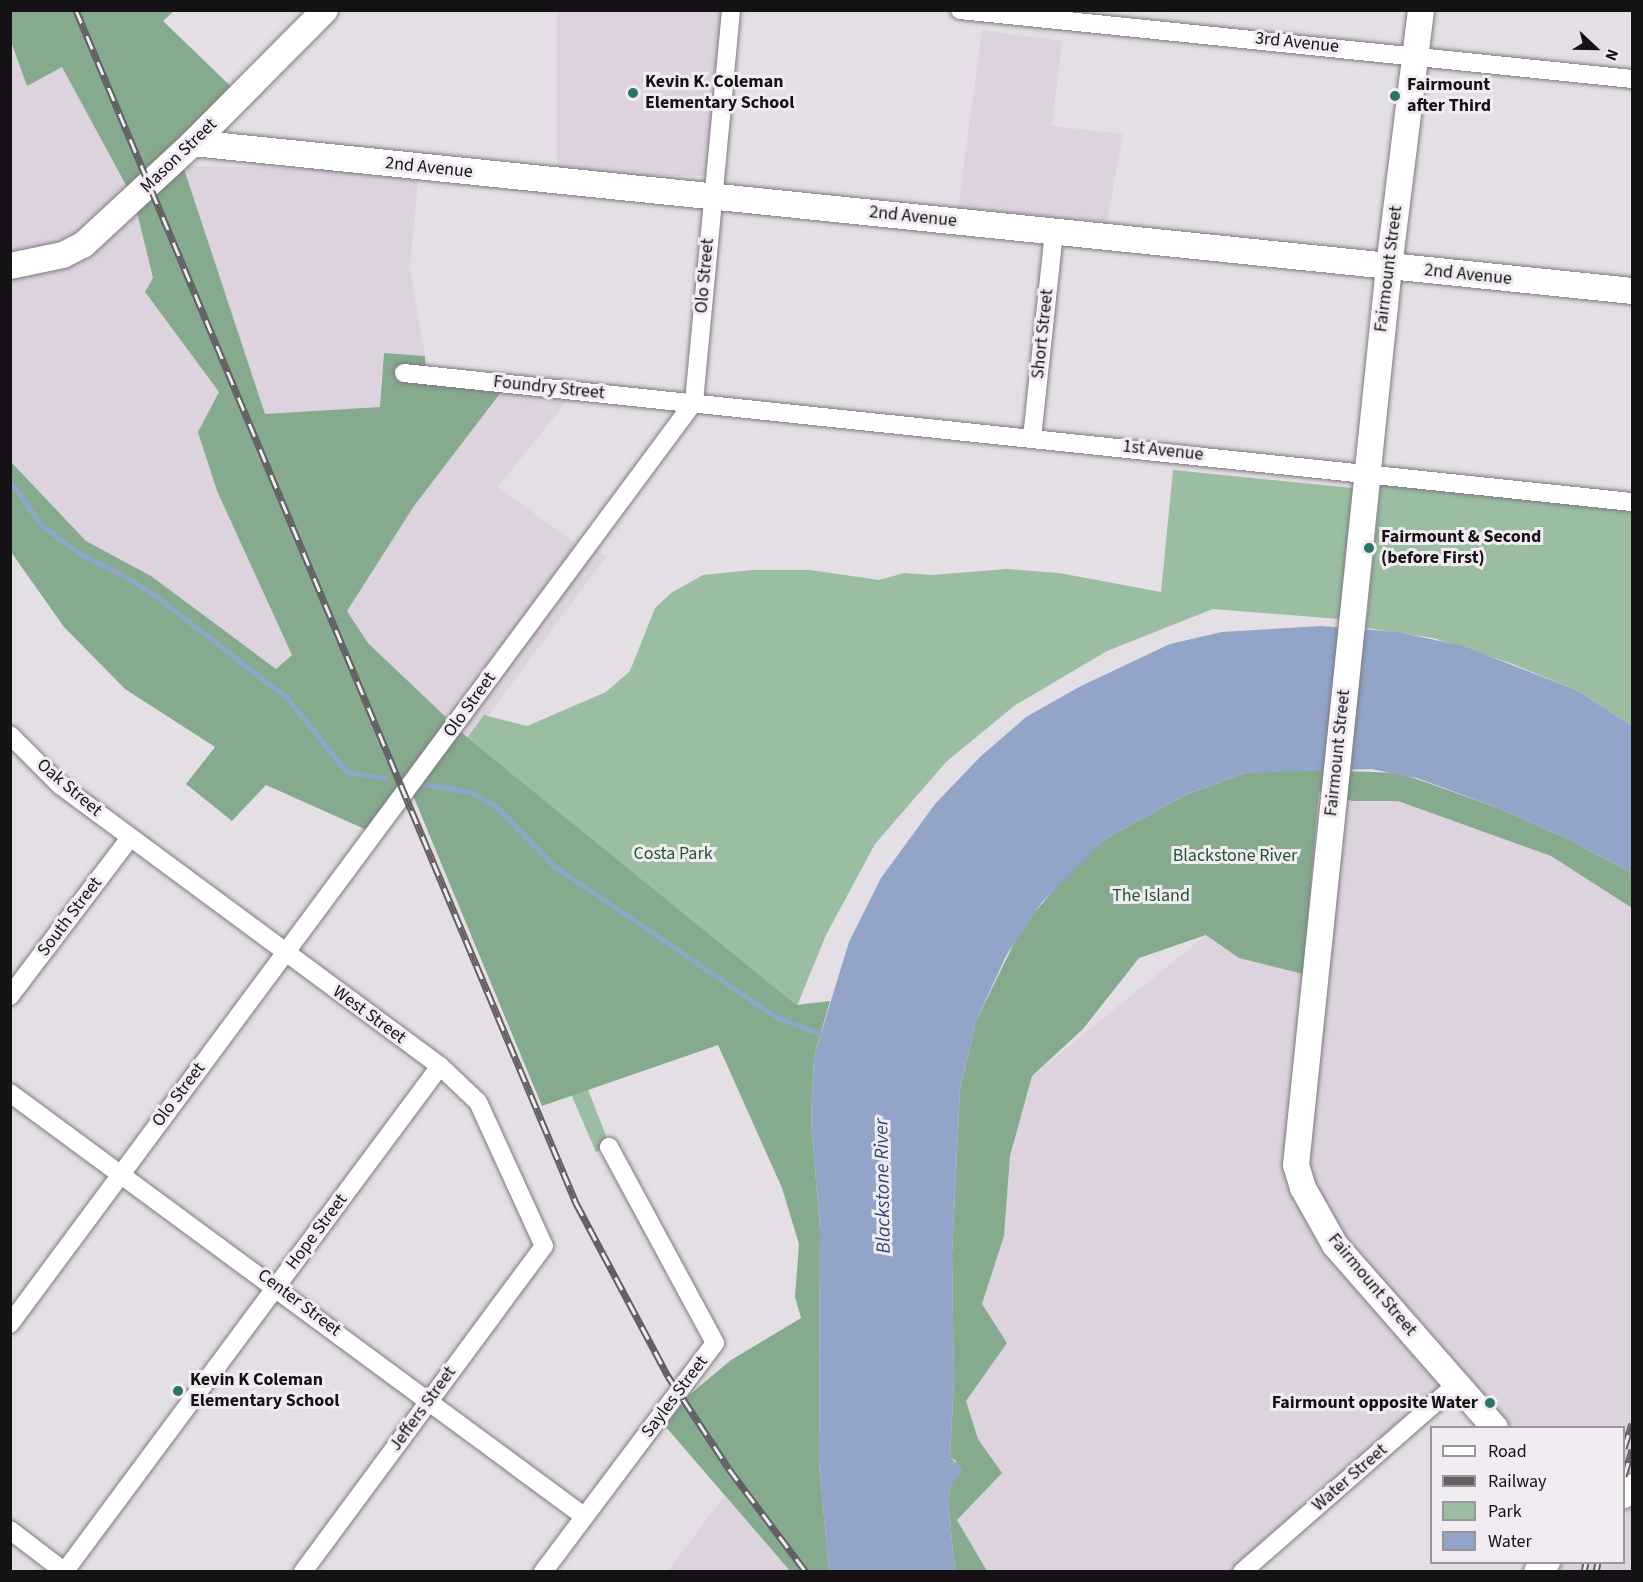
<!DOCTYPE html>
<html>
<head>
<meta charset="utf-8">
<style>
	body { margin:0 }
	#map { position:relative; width:1643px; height:1582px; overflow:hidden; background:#e4dfe5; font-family:"Source Sans 3",sans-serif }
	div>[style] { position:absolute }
	.built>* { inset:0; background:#ddd3df; transform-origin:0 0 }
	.green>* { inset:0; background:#9bbea2 }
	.forest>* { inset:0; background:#86aa8e }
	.water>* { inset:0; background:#92a5c9 }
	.stream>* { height:5px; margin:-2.5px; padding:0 2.5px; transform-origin:2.5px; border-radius:2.5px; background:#92a5c9 }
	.roads { filter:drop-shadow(0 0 2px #7e797f) drop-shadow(0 0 2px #7e797f) }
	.street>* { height:18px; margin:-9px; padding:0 9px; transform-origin:9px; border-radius:9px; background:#fff }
	.secondary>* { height:26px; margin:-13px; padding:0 13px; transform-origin:13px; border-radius:13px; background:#fff }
	.rail>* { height:7px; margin-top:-3.5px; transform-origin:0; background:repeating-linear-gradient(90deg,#f1ecf2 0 14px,#636064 0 28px); box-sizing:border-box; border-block:2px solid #636064 }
	.dots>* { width:16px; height:16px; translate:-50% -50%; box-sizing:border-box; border:3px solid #f1ecf2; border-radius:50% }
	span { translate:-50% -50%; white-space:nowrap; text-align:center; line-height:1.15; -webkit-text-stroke:6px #f1ecf2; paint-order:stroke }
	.street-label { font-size:18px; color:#141214 }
	.poi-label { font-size:18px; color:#141214; font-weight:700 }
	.left { translate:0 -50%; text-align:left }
	.right { translate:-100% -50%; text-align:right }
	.park-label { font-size:18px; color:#1f5730 }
	.water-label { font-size:20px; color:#304878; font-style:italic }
	.frame { position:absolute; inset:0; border:12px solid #141214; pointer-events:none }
	.legend { position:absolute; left:1430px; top:1426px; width:195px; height:138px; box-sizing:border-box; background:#f1ecf2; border:2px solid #999599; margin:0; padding:8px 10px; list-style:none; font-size:18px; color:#141214 }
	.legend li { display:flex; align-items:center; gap:12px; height:30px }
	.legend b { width:30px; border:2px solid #999599 }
	.north { position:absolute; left:1565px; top:18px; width:60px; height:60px; -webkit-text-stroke:4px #f1ecf2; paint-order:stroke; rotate:112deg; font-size:16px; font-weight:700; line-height:24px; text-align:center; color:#141214 }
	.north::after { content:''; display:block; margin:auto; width:21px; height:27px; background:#141214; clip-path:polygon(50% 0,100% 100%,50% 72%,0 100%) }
</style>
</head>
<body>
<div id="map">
	<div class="built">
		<i style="left:557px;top:11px;width:169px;height:165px"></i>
		<i style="clip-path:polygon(982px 30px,1062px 41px,1052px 126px,1123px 134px,1107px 222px,958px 208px)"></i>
		<i style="clip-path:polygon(10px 42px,27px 86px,62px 66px,134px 200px,154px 278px,145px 293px,219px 392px,217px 491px,292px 655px,276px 669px,151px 576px,86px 541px,11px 462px)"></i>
		<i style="clip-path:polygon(183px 166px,419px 171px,410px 268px,425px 356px,384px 353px,381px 407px,265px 414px)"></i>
		<i style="clip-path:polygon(505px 387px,573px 394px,498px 487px,578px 545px,583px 540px,606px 557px,470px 740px,368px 643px,347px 610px,414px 506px)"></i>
		<i style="clip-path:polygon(1319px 790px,1352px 801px,1398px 801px,1551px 856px,1632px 908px,1632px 1571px,1550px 1571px,1561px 1563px,1624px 1562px,1624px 1428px,1489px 1427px,1456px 1391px,1250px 1571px,987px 1571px,957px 1520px,1002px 1473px,978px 1439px,966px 1401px,1007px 1343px,982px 1304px,1004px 1236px,1010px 1156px,1032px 1076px,1206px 935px,1303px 974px)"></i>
		<i style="clip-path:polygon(724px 1496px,790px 1571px,668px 1571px)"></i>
	</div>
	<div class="green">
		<i style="clip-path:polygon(1173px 470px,1353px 488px,1339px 619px,1213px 609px,1107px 651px,1014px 706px,946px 762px,875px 844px,826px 935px,784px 1038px,743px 1016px,587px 1087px,610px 1146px,596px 1152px,564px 1078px,456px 753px,484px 715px,527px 726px,606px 692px,630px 671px,655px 608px,671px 593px,703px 575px,753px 570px,810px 570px,879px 580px,904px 573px,931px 575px,1007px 569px,1059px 573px,1161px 592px)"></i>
		<i style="clip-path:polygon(1382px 471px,1632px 499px,1632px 726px,1576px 690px,1510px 663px,1433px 638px,1366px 628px)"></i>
	</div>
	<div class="forest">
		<i style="clip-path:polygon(11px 11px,174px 11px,163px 21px,246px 101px,183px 166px,265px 414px,380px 407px,384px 353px,425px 356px,426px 376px,505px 387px,414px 506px,347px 611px,368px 643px,470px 740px,796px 1005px,830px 1001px,814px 1056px,811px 1121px,820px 1229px,819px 1462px,829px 1571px,790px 1571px,665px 1426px,688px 1396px,731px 1360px,801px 1318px,795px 1297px,799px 1244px,782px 1188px,718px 1045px,542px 1106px,407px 781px,369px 831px,266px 785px,232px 821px,186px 784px,215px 747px,125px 689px,64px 627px,11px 552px,11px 462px,86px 541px,151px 576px,276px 669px,292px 655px,217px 491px,198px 432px,219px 392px,145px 292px,153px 278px,134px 200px,62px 67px,27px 86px,11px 42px)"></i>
		<i style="clip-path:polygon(1287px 769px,1400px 773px,1498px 808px,1566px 838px,1632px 873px,1632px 908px,1551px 856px,1398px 801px,1352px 801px,1319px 791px,1303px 974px,1239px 958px,1206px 935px,1139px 958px,1083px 1029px,1032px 1076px,1010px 1156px,1004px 1236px,982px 1304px,1007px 1343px,966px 1401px,978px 1439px,1002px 1473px,957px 1520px,987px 1571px,955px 1571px,948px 1500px,956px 1461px,950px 1457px,954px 1379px,952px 1254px,960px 1089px,976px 1021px,1021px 929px,1064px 877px,1105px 839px,1187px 794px,1246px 773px)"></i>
	</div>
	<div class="water">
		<i style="clip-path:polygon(1321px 626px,1398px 632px,1463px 646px,1576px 690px,1632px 726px,1632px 873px,1566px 838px,1498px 808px,1417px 778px,1371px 769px,1246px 773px,1187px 794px,1105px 839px,1042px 902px,1007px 954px,976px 1021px,960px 1089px,952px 1254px,954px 1379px,950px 1457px,963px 1470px,951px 1485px,948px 1500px,955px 1571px,829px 1572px,819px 1462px,820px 1229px,811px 1121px,814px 1056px,849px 942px,881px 878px,935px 804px,980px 757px,1026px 717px,1081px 686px,1170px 644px,1222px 632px)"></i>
	</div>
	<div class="stream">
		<i style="left:10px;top:481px;width:54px;rotate:54.8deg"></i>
		<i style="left:41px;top:525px;width:52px;rotate:36.4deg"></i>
		<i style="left:83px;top:556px;width:38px;rotate:25deg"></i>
		<i style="left:118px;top:572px;width:45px;rotate:32.3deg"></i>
		<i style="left:156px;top:596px;width:166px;rotate:37.9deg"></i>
		<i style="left:287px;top:698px;width:95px;rotate:51deg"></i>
		<i style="left:347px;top:772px;width:39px;rotate:9deg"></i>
		<i style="left:416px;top:783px;width:56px;rotate:9.3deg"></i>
		<i style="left:471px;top:792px;width:30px;rotate:30deg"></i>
		<i style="left:497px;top:807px;width:81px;rotate:46deg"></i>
		<i style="left:553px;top:865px;width:268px;rotate:34.3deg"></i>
		<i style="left:774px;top:1016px;width:55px;rotate:21.4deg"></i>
	</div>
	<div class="roads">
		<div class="street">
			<i style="left:960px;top:10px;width:676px;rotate:5.86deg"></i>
			<i style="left:404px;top:373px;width:1235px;rotate:6deg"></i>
			<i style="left:1032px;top:438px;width:208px;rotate:-83.9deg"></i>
			<i style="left:10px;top:735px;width:71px;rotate:45deg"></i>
			<i style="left:60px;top:785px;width:473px;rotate:36.5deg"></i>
			<i style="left:440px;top:1066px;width:52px;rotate:43.5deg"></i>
			<i style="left:478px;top:1102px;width:158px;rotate:65.4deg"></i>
			<i style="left:544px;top:1246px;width:405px;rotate:126.5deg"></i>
			<i style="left:10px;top:996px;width:198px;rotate:-52.8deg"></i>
			<i style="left:10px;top:1093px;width:714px;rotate:36.4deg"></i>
			<i style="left:10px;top:1324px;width:1148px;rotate:-53.43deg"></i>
			<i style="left:694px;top:402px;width:394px;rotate:-84.6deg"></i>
			<i style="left:10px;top:1530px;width:69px;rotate:37.4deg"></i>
			<i style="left:65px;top:1571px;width:629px;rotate:-53.4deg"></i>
			<i style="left:543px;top:1572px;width:286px;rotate:-53.1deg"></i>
			<i style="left:715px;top:1343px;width:223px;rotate:-118.4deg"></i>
			<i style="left:1242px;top:1572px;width:286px;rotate:-41.2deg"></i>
		</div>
		<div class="secondary">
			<i style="left:1421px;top:10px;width:259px;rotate:97.1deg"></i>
			<i style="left:1389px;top:267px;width:903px;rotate:95.91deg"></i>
			<i style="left:1296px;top:1165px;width:24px;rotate:73deg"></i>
			<i style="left:1303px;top:1188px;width:65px;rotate:60.7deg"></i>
			<i style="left:1335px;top:1245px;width:243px;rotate:48.8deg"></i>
			<i style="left:193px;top:143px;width:1447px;rotate:5.87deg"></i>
			<i style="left:10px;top:266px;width:54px;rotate:-11.7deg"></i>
			<i style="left:63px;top:255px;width:22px;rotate:-27deg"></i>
			<i style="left:83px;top:245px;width:150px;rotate:-42.8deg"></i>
			<i style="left:193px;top:143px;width:187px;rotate:-45.2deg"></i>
			<i style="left:1624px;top:1495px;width:11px;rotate:-45deg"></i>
			<i style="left:1537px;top:1572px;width:14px;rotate:-45deg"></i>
		</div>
	</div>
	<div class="rail">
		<i style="left:76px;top:10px;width:1294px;rotate:67.26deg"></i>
		<i style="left:576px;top:1203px;width:196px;rotate:62deg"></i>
		<i style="left:668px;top:1376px;width:111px;rotate:56.7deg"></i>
		<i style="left:729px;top:1469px;width:129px;rotate:53.2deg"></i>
		<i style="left:1624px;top:1448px;width:26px;rotate:-72deg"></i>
		<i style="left:1624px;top:1476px;width:28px;rotate:-73deg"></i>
		<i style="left:1584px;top:1572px;width:10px;rotate:-79deg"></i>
		<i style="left:1596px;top:1572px;width:10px;rotate:-79deg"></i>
	</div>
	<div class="dots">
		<i style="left:633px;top:93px;background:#2d7369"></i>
		<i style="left:1395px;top:96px;background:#2d7369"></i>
		<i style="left:1369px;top:548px;background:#2d7369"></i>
		<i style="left:178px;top:1391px;background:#2d7369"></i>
		<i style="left:1490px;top:1403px;background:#2d7369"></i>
	</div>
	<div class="street-label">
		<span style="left:1297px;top:43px;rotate:6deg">3rd Avenue</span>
		<span style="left:179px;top:156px;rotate:-44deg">Mason Street</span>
		<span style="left:429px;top:168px;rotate:6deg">2nd Avenue</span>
		<span style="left:913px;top:217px;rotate:6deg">2nd Avenue</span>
		<span style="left:1389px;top:269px;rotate:-83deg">Fairmount Street</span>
		<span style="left:1468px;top:275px;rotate:6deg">2nd Avenue</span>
		<span style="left:705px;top:276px;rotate:-85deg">Olo Street</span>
		<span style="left:1043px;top:334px;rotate:-84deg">Short Street</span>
		<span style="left:549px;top:388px;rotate:6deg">Foundry Street</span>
		<span style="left:1163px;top:451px;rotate:6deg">1st Avenue</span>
		<span style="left:470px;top:705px;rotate:-54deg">Olo Street</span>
		<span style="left:1338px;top:753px;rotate:-84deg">Fairmount Street</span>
		<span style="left:69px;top:788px;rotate:40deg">Oak Street</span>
		<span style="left:70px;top:917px;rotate:-53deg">South Street</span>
		<span style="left:369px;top:1015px;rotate:36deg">West Street</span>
		<span style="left:179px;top:1095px;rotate:-53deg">Olo Street</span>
		<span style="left:317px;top:1232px;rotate:-53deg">Hope Street</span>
		<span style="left:1372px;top:1285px;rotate:50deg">Fairmount Street</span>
		<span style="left:299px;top:1303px;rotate:37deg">Center Street</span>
		<span style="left:675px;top:1397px;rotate:-53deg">Sayles Street</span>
		<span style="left:423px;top:1409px;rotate:-54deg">Jeffers Street</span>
		<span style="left:1350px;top:1478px;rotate:-41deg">Water Street</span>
	</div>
	<div class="poi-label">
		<span class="left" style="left:645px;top:93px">Kevin K. Coleman<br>Elementary School</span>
		<span class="left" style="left:1407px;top:96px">Fairmount<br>after Third</span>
		<span class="left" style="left:1381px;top:548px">Fairmount &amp; Second<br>(before First)</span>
		<span class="left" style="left:190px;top:1391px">Kevin K Coleman<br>Elementary School</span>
		<span class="right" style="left:1478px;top:1403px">Fairmount opposite Water</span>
	</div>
	<div class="park-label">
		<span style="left:673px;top:854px">Costa Park</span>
		<span style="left:1235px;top:856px">Blackstone River</span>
		<span style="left:1151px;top:896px">The Island</span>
	</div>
	<div class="water-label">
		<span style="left:883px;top:1186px;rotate:-91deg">Blackstone River</span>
	</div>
	<div class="frame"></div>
	<ul class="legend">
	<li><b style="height:8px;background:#fff"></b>Road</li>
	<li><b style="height:8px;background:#636064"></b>Railway</li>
	<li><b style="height:16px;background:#9bbea2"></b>Park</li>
	<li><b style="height:16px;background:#92a5c9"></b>Water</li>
	</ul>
	<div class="north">N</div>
</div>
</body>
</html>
